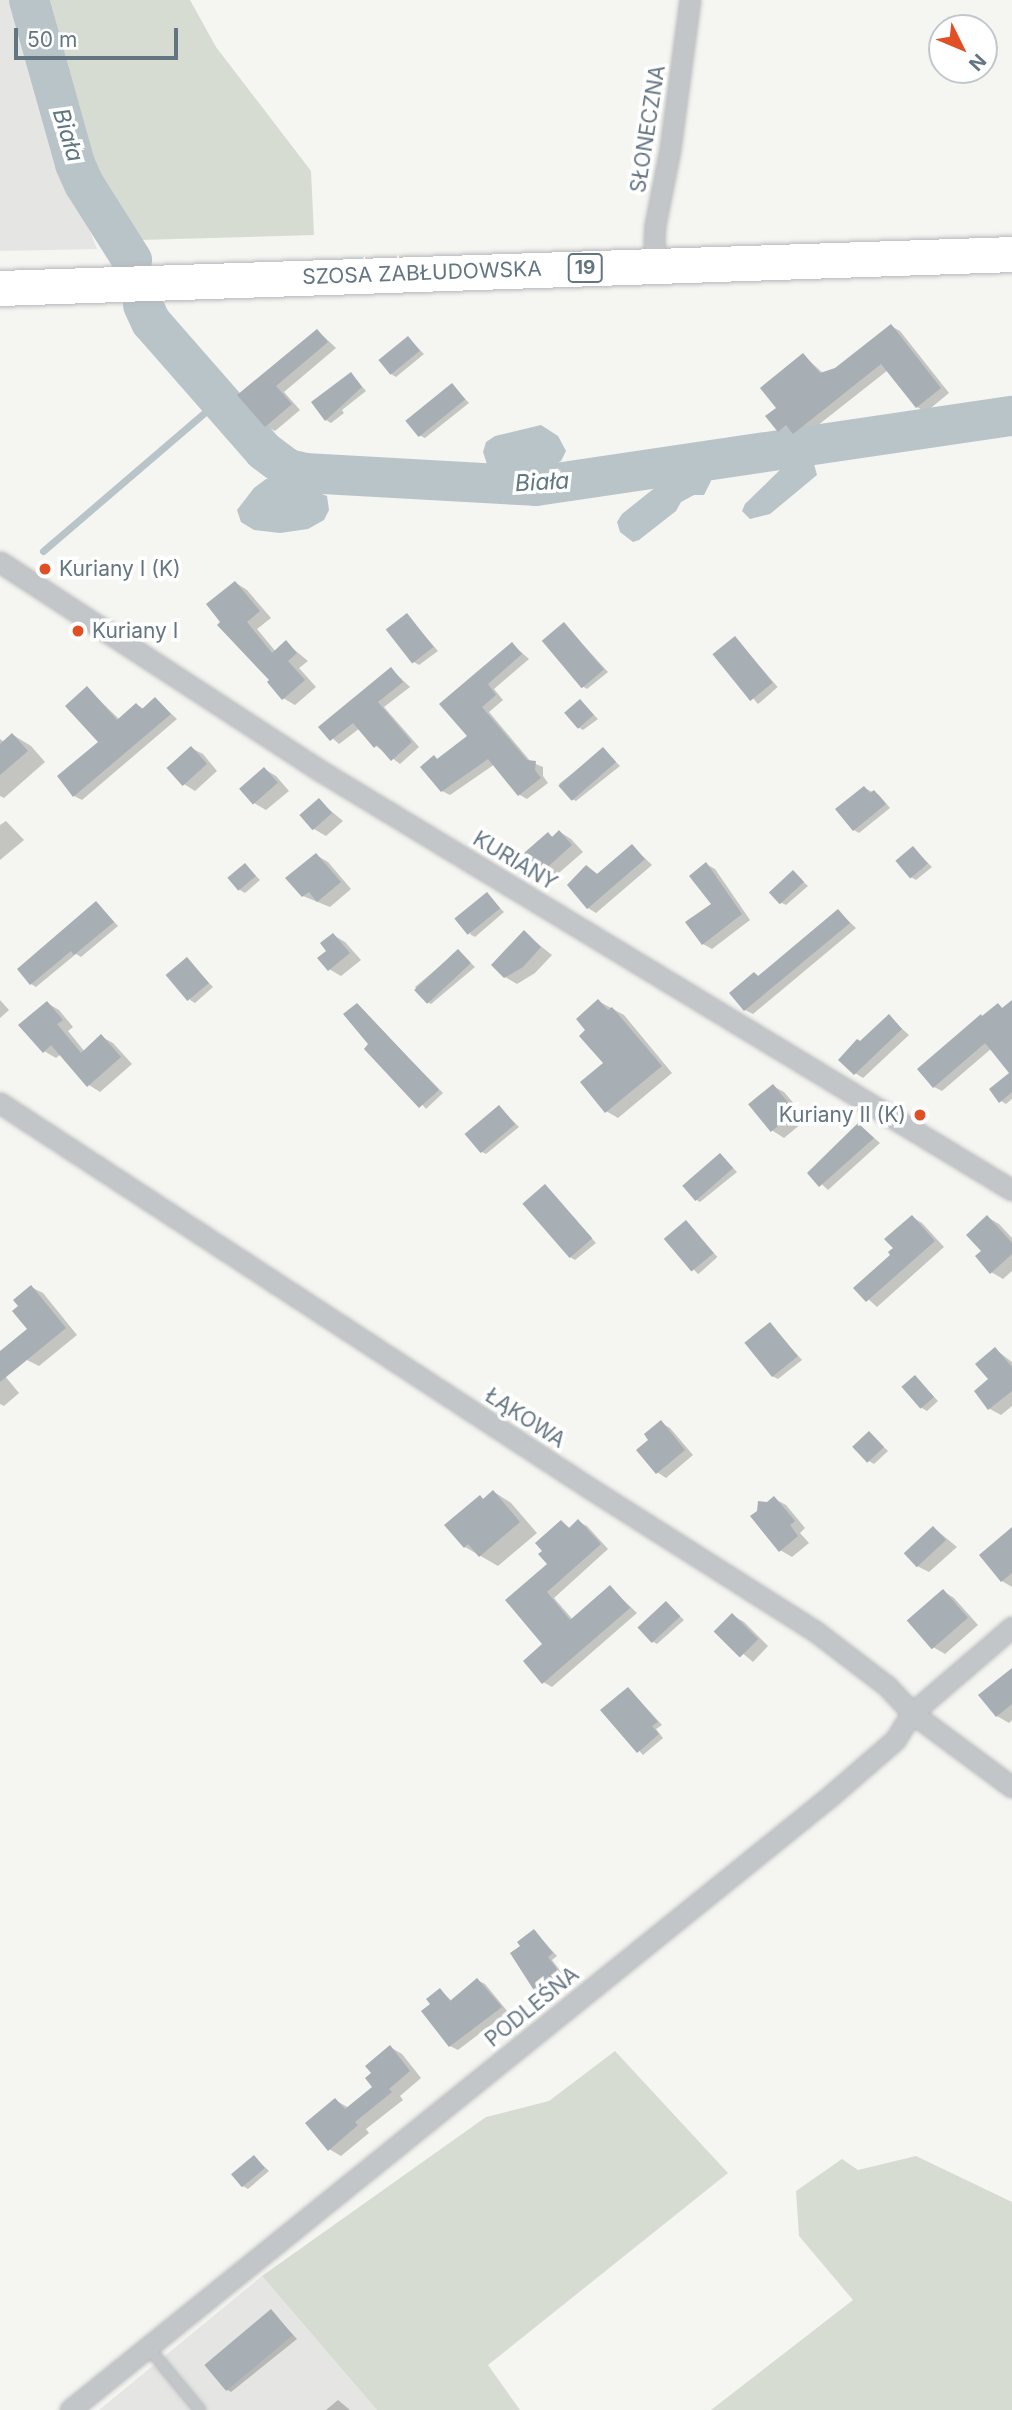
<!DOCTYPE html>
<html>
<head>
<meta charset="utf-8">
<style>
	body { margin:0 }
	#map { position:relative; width:1012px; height:2410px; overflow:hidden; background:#f5f5f1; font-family:Inter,sans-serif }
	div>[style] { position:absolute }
	.built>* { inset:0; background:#e5e6e4 }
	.green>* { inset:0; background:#d6dcd2 }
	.water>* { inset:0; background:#b9c4c8 }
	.shadow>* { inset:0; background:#0003; transform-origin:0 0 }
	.stream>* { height:7px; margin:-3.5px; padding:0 3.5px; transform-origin:3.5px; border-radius:3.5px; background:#b9c4c8 }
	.river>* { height:40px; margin:-20px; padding:0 20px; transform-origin:20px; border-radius:20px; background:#b9c4c8 }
	.building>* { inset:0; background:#a7afb4; transform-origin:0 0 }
	.roads { filter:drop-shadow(0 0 2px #b5b8bb) drop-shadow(0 0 2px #b5b8bb) }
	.lane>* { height:10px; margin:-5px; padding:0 5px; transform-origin:5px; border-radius:5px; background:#c2c6c9 }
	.street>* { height:19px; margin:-9.5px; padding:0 9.5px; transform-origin:9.5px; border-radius:9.5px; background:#c2c6c9 }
	.highway>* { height:35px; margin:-17.5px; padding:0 17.5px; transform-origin:17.5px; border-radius:17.5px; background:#fff }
	.dots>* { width:19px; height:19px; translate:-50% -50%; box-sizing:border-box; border:4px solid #fff; border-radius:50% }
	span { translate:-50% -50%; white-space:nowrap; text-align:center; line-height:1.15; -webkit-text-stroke:7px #fff; paint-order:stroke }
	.shield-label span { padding:2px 5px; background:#fff; border:2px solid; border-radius:5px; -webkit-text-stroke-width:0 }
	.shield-label { font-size:19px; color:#647582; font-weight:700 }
	.street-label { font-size:21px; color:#647582 }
	.poi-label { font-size:21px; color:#647582 }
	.left { translate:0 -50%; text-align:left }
	.right { translate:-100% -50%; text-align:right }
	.water-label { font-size:23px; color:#5f777f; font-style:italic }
	.north { position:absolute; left:928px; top:14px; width:70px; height:70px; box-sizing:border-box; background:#fff; border:2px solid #c1c8cd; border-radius:50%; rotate:133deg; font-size:19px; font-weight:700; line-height:28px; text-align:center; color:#647582 }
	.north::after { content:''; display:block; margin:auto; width:24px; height:32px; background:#e15025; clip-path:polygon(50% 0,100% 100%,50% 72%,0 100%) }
	.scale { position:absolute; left:14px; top:28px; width:164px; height:32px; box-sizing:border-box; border:4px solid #647582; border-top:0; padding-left:9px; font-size:21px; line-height:24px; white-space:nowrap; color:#647582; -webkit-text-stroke:5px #fff; paint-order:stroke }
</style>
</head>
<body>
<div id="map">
	<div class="built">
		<i style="clip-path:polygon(0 0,21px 0,64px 165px,97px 249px,0 251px)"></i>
		<i style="clip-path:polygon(262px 2276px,377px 2410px,99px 2410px)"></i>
	</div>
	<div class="green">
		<i style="clip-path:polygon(41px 0,190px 0,216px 47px,311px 171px,314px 235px,139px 240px,91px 176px,44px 21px)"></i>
		<i style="clip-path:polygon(615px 2051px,728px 2173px,488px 2365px,520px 2410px,377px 2410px,262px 2276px,486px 2117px,549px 2101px)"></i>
		<i style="clip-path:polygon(916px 2156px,1012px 2202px,1012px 2410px,711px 2410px,853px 2300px,799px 2236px,796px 2191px,842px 2159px,858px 2170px)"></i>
	</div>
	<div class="water">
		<i style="clip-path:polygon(541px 425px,558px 436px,566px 451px,561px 461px,545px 471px,488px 467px,483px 452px,486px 442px,495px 436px)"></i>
		<i style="clip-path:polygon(799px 460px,814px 464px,817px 475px,770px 514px,750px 519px,742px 511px,745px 504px,787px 463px)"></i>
		<i style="clip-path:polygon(706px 472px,711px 481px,704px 495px,694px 495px,681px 502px,676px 511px,639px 540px,633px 542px,620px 532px,617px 522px,622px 514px,657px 486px,670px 479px)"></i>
		<i style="clip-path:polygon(266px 479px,286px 480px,327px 496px,329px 510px,324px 520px,308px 529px,280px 533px,254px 530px,241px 522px,237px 510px,254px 488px)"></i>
	</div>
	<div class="shadow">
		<i style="clip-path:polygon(891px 326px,900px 331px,949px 393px,926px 412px,917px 407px,888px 370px,803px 437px,793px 431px,787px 436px,779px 431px,779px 408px,803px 355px,824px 374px,836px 369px)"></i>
		<i style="clip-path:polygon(318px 331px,336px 348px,284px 392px,300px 410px,275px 431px,266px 426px,239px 395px)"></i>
		<i style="clip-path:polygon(408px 338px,424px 354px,396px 377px,391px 374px)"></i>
		<i style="clip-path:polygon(351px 374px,366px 391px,342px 410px,344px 413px,331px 423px,326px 420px)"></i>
		<i style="clip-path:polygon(452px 385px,469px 403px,425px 438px,419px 435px)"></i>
		<i style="clip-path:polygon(236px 583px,247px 590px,271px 618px,257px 629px,276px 652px,286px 643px,308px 661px,299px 668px,316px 687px,295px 705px,283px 698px,272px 680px,220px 625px)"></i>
		<i style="clip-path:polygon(407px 615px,438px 651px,419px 665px,414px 662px)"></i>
		<i style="clip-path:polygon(564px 624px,608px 672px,587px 689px,582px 686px)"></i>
		<i style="left:735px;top:638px;width:65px;height:26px;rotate:49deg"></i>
		<i style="clip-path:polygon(512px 644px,529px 659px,494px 689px,503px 700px,489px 712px,531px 762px,543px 767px,543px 776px,548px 783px,527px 799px,520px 795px,495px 764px,450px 795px,442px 791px,434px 757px,439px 760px,470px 737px,441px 704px)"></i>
		<i style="clip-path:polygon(391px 669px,410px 687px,384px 707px,419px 747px,400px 764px,376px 746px,360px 728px,339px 744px,320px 727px)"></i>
		<i style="clip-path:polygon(87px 688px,120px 720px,137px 705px,144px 709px,155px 699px,177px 719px,82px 800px,74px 796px,101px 742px)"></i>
		<i style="clip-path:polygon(580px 701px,598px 719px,583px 730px,578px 727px)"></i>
		<i style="clip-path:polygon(13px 735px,31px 746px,45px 762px,4px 798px,0 796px,0 739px,4px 742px)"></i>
		<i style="clip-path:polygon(191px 748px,203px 754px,217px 771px,195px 791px,184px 784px)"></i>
		<i style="clip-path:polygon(603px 749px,620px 766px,576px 801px,570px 798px,559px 784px)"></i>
		<i style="clip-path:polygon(264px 769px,276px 776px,289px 791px,266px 810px,254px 803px)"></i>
		<i style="clip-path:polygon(864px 788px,879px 795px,890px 808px,859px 833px,854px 830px)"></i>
		<i style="clip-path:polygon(319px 801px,343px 821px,326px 836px,314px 829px)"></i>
		<i style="clip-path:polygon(6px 821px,24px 840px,0 860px,0 825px)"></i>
		<i style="clip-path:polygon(560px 832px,571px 839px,583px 852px,553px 878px,542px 872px,548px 834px,553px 837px)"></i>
		<i style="clip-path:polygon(633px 847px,652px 865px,596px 913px,588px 908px,587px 867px,599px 875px)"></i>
		<i style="clip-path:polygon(913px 848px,932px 867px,916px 880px,911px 877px)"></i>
		<i style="clip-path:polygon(316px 855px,328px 862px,351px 889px,330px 907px,303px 896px)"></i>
		<i style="clip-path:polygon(706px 864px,715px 869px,750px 920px,712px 949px,703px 944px,713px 905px)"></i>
		<i style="clip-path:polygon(245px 865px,260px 880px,245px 893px,240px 890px)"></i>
		<i style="clip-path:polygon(793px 872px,808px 886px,786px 905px,780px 902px)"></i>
		<i style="clip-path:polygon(487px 895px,504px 912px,475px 937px,470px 934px)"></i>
		<i style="clip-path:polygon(97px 903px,118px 926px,81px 957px,76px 954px,36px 987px,31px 984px)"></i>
		<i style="clip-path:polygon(838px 911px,856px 928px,753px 1014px,745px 1010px,755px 974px,760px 977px)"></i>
		<i style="clip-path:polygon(524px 933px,552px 955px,535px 973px,517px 984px,505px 977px)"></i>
		<i style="clip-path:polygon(333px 935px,345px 942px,361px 960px,341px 976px,329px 969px)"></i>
		<i style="clip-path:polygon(458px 951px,475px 967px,431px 1004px,426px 1001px,415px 987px)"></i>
		<i style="clip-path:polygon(187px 960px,213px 987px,195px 1003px,190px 1000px)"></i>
		<i style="clip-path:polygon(0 1000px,9px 1010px,0 1018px)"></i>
		<i style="clip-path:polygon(598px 1001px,624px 1015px,672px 1073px,618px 1118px,606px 1111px,606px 1063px,588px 1030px)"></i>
		<i style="clip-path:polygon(1012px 1002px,1012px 1039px,992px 1048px,942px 1091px,934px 1087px,983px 1017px,998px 1006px,1004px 1009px)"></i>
		<i style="clip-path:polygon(47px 1003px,59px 1010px,73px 1027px,68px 1031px,85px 1052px,102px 1037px,113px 1043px,132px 1064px,100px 1092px,89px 1085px,61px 1054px,56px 1058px,44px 1051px)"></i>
		<i style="clip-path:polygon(357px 1005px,443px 1093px,426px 1109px,371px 1045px)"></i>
		<i style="clip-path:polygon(889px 1017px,909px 1035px,863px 1078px,855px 1073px,861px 1043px)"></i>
		<i style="clip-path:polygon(1012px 1073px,1012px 1099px,1006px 1104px,1001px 1101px)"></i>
		<i style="clip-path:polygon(773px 1086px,784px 1092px,807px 1119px,784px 1138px,773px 1131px)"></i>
		<i style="clip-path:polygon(499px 1107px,519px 1127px,486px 1154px,480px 1151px)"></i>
		<i style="clip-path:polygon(859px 1125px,880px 1143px,828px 1190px,810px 1173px)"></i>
		<i style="clip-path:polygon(721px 1155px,737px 1172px,700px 1202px,695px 1199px)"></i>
		<i style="clip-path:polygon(545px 1186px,596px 1243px,575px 1260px,570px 1257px)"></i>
		<i style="clip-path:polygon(912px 1217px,922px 1223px,944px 1247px,877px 1307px,856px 1288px,893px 1255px)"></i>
		<i style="clip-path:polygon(987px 1217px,999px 1224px,1012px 1238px,1012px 1271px,1003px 1279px,991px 1272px,983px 1251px)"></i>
		<i style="left:686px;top:1222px;width:47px;height:26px;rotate:48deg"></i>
		<i style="clip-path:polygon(31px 1287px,43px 1293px,77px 1335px,39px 1366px,27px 1360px)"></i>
		<i style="clip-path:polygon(770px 1324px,802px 1360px,778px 1379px,772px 1376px)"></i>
		<i style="clip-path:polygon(995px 1349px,1012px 1362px,1012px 1406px,1001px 1415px,990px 1409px)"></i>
		<i style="clip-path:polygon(0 1370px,19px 1393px,4px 1406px,0 1404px)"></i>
		<i style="clip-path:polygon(915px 1377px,938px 1401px,927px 1411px,922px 1408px)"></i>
		<i style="clip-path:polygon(661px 1423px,670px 1428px,693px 1455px,666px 1478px,657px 1472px,651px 1440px)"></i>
		<i style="clip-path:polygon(869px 1433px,888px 1451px,874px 1464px,869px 1461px)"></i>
		<i style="clip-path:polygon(494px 1492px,511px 1503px,537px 1533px,498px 1566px,465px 1547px,485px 1500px)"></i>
		<i style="clip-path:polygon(775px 1499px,786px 1505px,805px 1528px,800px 1533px,809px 1543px,792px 1557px,780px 1550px,768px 1504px)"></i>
		<i style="clip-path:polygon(561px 1522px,571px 1529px,579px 1522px,587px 1526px,608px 1549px,554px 1598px,573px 1620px,610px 1587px,637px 1613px,552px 1687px,543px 1682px,545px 1644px,507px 1600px,549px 1564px)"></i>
		<i style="clip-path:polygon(934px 1528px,957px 1547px,929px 1572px,917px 1566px)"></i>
		<i style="clip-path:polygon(1012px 1530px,1012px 1587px,1002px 1581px)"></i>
		<i style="clip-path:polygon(943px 1591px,954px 1598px,978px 1625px,945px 1654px,933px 1647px)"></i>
		<i style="clip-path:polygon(666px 1603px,684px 1620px,657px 1644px,652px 1641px)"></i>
		<i style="clip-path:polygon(732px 1615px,744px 1622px,768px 1646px,753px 1662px,716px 1631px)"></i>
		<i style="clip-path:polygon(1012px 1677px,1012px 1720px,1009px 1723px,997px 1716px)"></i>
		<i style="clip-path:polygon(629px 1689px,662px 1725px,656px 1729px,663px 1738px,643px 1755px,603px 1711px)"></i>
		<i style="clip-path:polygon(534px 1931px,557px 1956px,552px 1960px,564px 1976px,542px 1994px,536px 1991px,522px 1946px)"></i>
		<i style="clip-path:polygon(477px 1980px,485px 1984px,508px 2012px,458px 2050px,450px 2046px,433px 2004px,440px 1990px,452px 2001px)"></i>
		<i style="clip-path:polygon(390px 2047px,402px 2054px,421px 2078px,400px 2096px,403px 2100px,366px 2129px,369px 2133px,341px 2156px,329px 2149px,335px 2100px,349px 2108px,374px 2087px,373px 2073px)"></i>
		<i style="clip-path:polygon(254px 2157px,269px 2171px,248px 2189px,243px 2186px)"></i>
		<i style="clip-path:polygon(271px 2311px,297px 2339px,231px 2392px,226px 2389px)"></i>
		<i style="clip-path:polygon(338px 2400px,350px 2410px,326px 2410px)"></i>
	</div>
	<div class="stream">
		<i style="left:43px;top:551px;width:232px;rotate:-40.6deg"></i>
	</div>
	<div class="river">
		<i style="left:29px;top:0;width:170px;rotate:74.3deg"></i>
		<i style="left:75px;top:164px;width:22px;rotate:66deg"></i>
		<i style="left:84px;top:184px;width:90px;rotate:57.7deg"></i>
		<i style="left:143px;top:305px;width:19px;rotate:65deg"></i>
		<i style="left:151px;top:322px;width:171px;rotate:48.8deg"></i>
		<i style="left:264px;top:451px;width:30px;rotate:37deg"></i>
		<i style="left:288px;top:469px;width:17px;rotate:13deg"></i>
		<i style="left:305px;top:473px;width:231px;rotate:3.2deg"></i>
		<i style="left:536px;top:486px;width:481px;rotate:-8.4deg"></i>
	</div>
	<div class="building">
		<i style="clip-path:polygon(891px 324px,941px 388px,916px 408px,881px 364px,793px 434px,786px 425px,778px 432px,765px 416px,776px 408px,760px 388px,803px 353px,820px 373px,835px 368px)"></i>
		<i style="clip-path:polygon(317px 329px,328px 342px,276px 386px,292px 404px,265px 427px,237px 395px)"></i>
		<i style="left:408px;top:336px;width:19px;height:38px;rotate:51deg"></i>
		<i style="clip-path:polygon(351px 372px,362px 387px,325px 421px,311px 402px)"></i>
		<i style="left:452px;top:383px;width:21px;height:60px;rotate:51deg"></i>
		<i style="clip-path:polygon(235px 581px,260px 611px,247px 622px,272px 653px,286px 640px,297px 653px,288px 661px,305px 680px,282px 700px,267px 682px,269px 680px,217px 625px,220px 622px,206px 604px)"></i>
		<i style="left:407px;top:613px;width:43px;height:27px;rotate:52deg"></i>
		<i style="left:564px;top:622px;width:62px;height:29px;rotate:50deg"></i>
		<i style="left:735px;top:636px;width:60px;height:29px;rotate:51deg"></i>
		<i style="clip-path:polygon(512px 642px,522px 654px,488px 684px,496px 695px,482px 707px,527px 760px,536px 761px,535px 770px,541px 778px,518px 796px,488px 759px,441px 792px,420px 767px,434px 755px,437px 759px,467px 736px,439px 704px)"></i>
		<i style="clip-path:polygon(391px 667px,403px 682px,378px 702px,412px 742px,391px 761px,377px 745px,374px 748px,353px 723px,330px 741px,318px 727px)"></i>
		<i style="clip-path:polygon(87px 686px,117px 720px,136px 703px,142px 709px,155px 697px,171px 714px,73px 797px,57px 776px,98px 742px,65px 706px)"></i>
		<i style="left:580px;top:699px;width:21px;height:21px;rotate:49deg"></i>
		<i style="clip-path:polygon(12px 733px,28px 751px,0 775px,0 744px)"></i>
		<i style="left:191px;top:746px;width:24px;height:33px;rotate:48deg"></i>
		<i style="left:603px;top:747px;width:20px;height:59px;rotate:49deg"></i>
		<i style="left:264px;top:767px;width:21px;height:33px;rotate:49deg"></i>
		<i style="clip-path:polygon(864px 786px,870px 793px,874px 790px,886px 804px,853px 831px,835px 809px)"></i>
		<i style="left:319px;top:798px;width:20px;height:26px;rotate:49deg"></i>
		<i style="clip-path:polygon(559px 830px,572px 845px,541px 873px,524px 853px,548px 832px,552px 837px)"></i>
		<i style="clip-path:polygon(632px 844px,645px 859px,587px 909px,567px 885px,586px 865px,597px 874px)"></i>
		<i style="left:913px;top:846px;width:23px;height:23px;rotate:50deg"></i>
		<i style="clip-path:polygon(316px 853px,341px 882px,317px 902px,309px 892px,302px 897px,285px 878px)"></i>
		<i style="clip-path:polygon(706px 862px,742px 914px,702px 945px,685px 922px,711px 904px,689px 876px)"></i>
		<i style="left:245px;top:863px;width:17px;height:23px;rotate:50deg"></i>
		<i style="left:793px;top:870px;width:16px;height:33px;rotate:47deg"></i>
		<i style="left:487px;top:892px;width:21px;height:42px;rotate:51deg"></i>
		<i style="clip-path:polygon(96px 901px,114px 922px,74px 955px,71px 951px,30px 985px,17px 969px)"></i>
		<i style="clip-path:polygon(838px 909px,850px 923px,744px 1011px,729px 993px,754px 972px,758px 976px)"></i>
		<i style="clip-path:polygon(524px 930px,541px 947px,523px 967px,504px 978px,491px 965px)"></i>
		<i style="clip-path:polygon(333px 933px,350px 953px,328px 971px,317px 958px,326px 951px,320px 943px)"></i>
		<i style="left:458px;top:949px;width:19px;height:60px;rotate:47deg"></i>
		<i style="left:187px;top:957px;width:34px;height:28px;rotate:50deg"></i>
		<i style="clip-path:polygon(598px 999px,608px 1010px,612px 1007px,662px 1066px,605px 1113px,580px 1082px,603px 1063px,579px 1036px,585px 1030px,576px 1019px)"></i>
		<i style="clip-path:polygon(1012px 1000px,1012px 1092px,999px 1103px,989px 1089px,1009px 1073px,985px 1043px,933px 1088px,917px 1069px,981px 1014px,982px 1016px,998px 1003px,1002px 1008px)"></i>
		<i style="clip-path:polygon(47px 1001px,63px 1020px,57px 1024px,81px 1053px,101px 1034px,121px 1057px,87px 1087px,51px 1045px,43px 1053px,18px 1025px)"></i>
		<i style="clip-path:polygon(357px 1003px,439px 1090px,419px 1108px,364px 1049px,368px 1044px,343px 1014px)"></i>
		<i style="clip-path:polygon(889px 1014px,902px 1029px,854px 1075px,838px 1060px,857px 1039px,860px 1041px)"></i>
		<i style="left:773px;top:1084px;width:36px;height:32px;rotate:51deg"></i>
		<i style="left:499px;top:1105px;width:25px;height:45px;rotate:50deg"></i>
		<i style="clip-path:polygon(858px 1123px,874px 1138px,819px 1187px,807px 1173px)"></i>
		<i style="left:720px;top:1153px;width:20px;height:50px;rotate:49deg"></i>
		<i style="left:545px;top:1184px;width:72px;height:30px;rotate:49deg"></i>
		<i style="clip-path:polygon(912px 1215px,935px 1241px,866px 1302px,853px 1288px,890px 1255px,888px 1252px,893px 1248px,884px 1239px)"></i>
		<i style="clip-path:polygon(987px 1215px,1012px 1243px,1012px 1254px,990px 1274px,975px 1256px,981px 1251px,966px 1235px)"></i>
		<i style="left:686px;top:1220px;width:43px;height:29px;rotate:50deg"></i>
		<i style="clip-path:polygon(31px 1285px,66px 1328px,0 1382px,0 1351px,27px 1329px,12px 1311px,18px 1306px,13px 1300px)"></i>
		<i style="left:770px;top:1322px;width:44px;height:33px;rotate:51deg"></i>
		<i style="clip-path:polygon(995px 1347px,1012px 1367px,1012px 1391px,988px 1410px,974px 1391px,988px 1379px,975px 1364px)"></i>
		<i style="left:915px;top:1375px;width:29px;height:18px;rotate:49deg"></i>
		<i style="clip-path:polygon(661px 1420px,685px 1450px,656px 1474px,636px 1450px,648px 1440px,644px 1434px)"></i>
		<i style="left:869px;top:1431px;width:22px;height:23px;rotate:47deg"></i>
		<i style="clip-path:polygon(493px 1490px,520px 1522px,479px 1557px,468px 1544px,464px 1548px,444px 1525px,480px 1495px,483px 1499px)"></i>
		<i style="clip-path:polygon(774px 1496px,795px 1521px,790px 1525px,798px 1536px,779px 1552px,750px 1516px,757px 1511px,758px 1501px,767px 1502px)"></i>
		<i style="clip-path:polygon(578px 1519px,601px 1544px,547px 1592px,570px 1620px,610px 1585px,630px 1608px,542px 1684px,523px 1661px,542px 1644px,505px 1600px,547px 1564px,538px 1554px,542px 1551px,535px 1543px,561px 1520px,569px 1528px)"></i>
		<i style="left:933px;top:1526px;width:19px;height:40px;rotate:47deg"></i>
		<i style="clip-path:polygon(1012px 1527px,1012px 1573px,1001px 1582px,979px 1555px)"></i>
		<i style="left:943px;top:1589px;width:38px;height:48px;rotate:49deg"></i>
		<i style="left:666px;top:1601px;width:21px;height:39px;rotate:47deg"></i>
		<i style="left:732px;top:1613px;width:37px;height:26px;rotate:45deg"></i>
		<i style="clip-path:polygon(1012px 1668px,1012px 1704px,996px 1717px,978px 1695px)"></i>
		<i style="clip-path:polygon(628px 1687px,658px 1722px,652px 1726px,659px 1734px,637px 1753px,600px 1710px)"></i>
		<i style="clip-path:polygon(534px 1929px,553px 1953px,548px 1957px,560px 1973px,535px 1992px,510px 1953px,520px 1946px,517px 1942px)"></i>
		<i style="clip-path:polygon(477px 1978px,502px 2007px,449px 2047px,421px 2011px,430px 2004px,426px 1999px,440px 1988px,450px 2001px)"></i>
		<i style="clip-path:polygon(390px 2045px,410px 2071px,389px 2089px,392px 2092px,355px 2122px,358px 2125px,328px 2151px,305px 2123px,335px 2098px,345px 2109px,372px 2087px,365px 2078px,371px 2073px,365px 2066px)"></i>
		<i style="left:254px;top:2155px;width:17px;height:30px;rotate:50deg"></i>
		<i style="left:271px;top:2309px;width:34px;height:87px;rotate:50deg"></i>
	</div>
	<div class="roads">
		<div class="lane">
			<i style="left:147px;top:2346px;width:83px;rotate:50.4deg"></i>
		</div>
		<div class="street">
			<i style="left:658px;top:265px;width:23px;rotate:-100deg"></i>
			<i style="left:654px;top:242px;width:17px;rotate:-87deg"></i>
			<i style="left:655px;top:225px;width:77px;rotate:-78.8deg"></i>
			<i style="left:670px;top:149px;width:150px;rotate:-82.4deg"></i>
			<i style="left:0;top:562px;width:381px;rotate:33.1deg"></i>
			<i style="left:319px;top:770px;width:810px;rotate:31.22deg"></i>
			<i style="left:0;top:1103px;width:702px;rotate:33.15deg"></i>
			<i style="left:588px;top:1487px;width:269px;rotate:32.4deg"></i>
			<i style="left:815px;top:1631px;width:91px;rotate:37.4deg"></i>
			<i style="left:887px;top:1686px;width:37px;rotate:47deg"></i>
			<i style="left:912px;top:1713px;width:124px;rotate:36.5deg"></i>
			<i style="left:70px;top:2410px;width:974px;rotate:-38.92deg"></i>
			<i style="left:828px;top:1798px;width:89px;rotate:-40.9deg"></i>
			<i style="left:895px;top:1740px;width:32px;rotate:-58deg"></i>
			<i style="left:912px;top:1713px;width:132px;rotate:-40.7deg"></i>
		</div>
		<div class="highway">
			<i style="left:0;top:288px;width:1013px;rotate:-1.92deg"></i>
		</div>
	</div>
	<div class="dots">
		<i style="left:45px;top:569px;background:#e15025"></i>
		<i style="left:78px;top:631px;background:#e15025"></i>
		<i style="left:920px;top:1115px;background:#e15025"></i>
	</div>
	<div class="shield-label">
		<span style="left:585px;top:268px">19</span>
	</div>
	<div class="street-label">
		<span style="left:648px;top:129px;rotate:-81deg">SŁONECZNA</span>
		<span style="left:422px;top:273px;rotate:-2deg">SZOSA ZABŁUDOWSKA</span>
		<span style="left:515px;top:861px;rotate:31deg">KURIANY</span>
		<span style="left:525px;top:1418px;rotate:33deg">ŁĄKOWA</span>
		<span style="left:532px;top:2007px;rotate:-39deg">PODLEŚNA</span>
	</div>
	<div class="poi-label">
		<span class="left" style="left:59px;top:569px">Kuriany I (K)</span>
		<span class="left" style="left:92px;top:631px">Kuriany I</span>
		<span class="right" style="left:906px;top:1115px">Kuriany II (K)</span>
	</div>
	<div class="water-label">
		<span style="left:68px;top:135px;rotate:73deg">Biała</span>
		<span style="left:542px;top:482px;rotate:-3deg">Biała</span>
	</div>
	<div class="north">N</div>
	<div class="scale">50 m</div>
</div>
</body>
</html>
